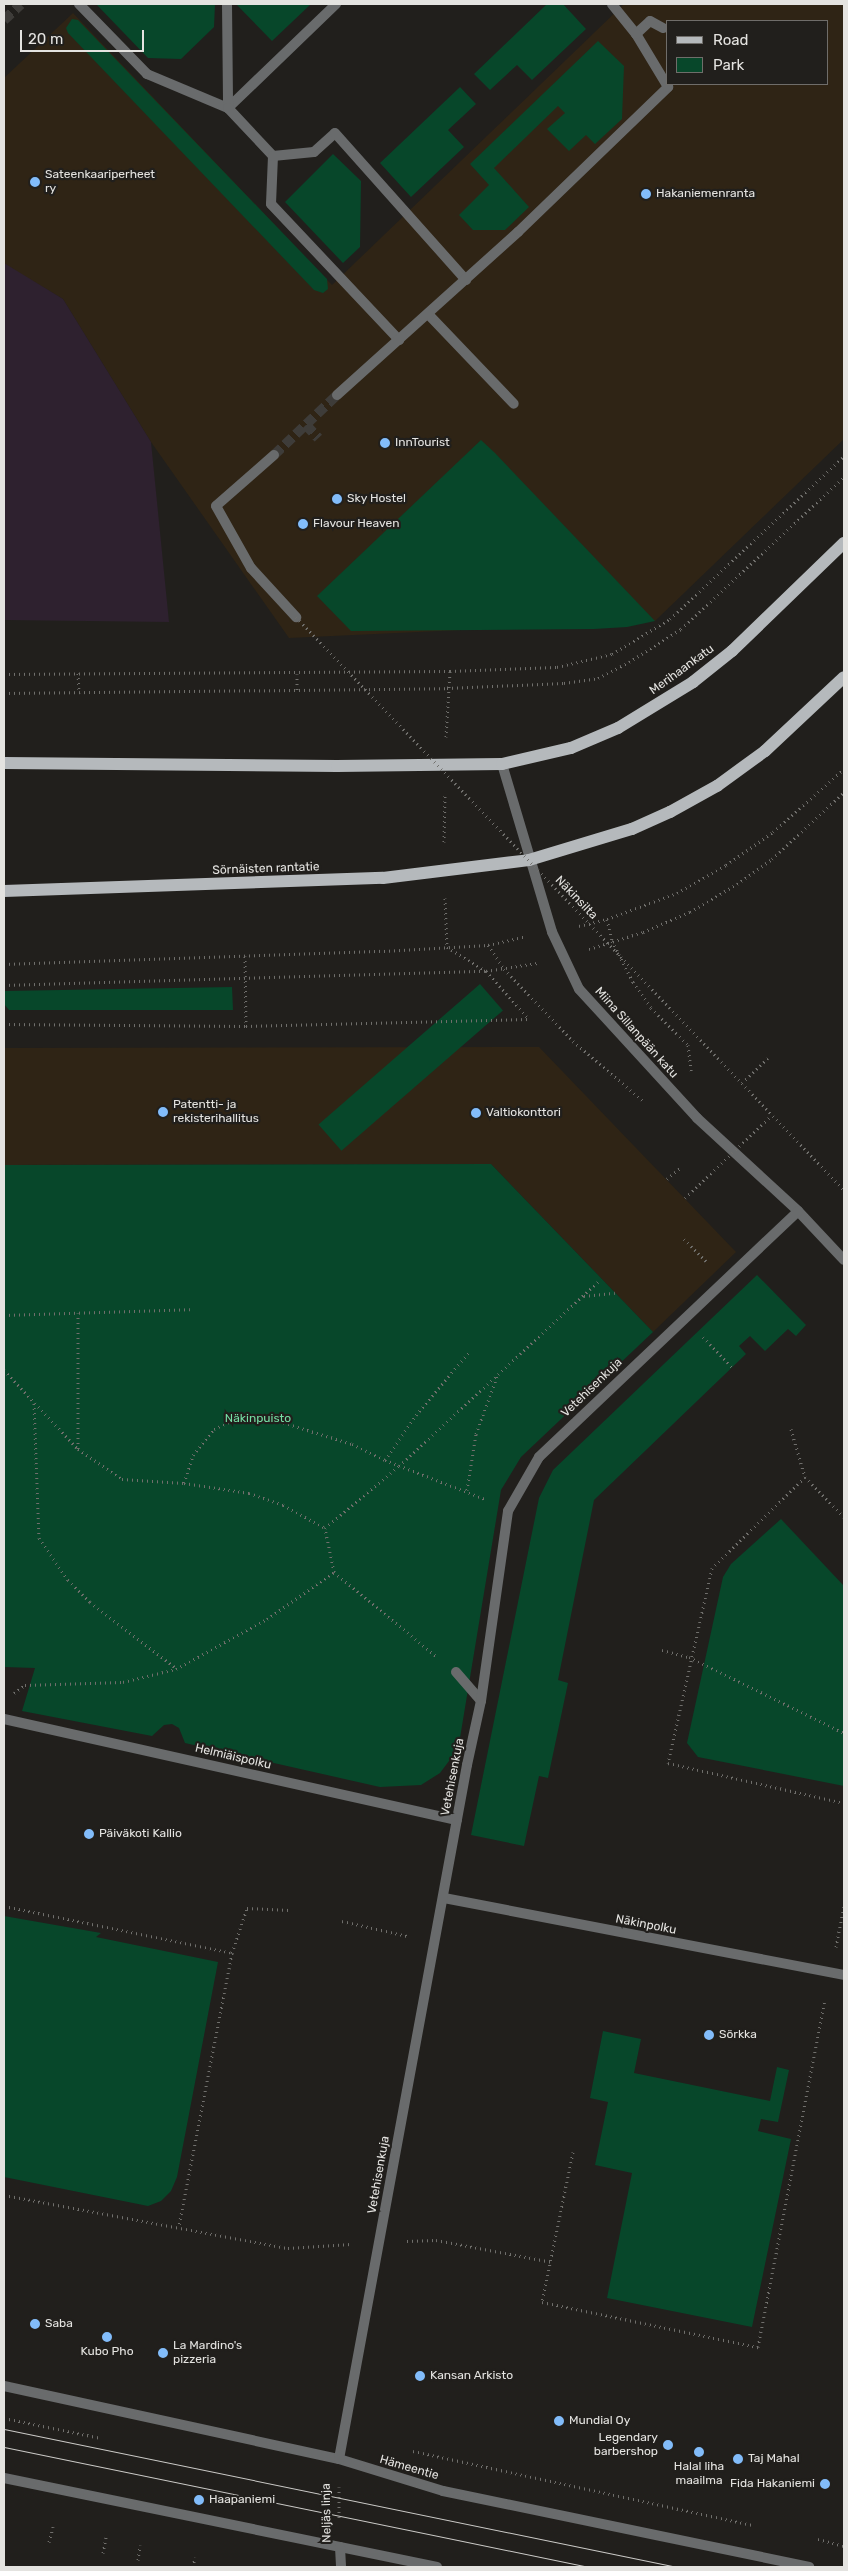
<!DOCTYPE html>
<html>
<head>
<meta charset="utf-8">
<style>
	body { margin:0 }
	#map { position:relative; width:848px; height:2571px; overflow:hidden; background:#211f1c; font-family:Rubik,sans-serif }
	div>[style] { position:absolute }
	.commercial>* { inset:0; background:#2f2415 }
	.education>* { inset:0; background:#2e212f }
	.green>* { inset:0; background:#07472a; transform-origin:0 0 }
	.street-tunnel>* { height:10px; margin-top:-5px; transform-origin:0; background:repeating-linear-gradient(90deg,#3e3c39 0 10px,transparent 0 15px) }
	.path>* { height:3px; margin-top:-1.5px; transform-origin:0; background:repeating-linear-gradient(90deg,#706f6c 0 1px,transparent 0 5px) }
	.street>* { height:10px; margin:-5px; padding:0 5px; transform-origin:5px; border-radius:5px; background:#696b6c }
	.primary>* { height:12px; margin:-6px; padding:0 6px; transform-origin:6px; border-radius:6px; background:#b5b9bc }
	.tram>* { height:1px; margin:-0.5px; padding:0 0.5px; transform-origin:0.5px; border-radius:0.5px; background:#cbcac7 }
	.path-bridge>* { height:3px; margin-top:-1.5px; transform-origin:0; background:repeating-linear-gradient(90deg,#706f6c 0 1px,transparent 0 5px) }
	.dots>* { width:14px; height:14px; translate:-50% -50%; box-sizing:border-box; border:2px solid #211f1c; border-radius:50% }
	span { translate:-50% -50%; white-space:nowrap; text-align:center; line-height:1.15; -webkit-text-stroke:4.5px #211f1c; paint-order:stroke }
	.poi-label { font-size:12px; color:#e4e3e0 }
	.left { translate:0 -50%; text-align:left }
	.right { translate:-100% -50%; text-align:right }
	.street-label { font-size:12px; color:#e4e3e0 }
	.park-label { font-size:12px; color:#75dea4 }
	.frame { position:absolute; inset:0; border:5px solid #e4e3e0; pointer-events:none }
	.legend { position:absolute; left:666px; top:20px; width:162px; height:65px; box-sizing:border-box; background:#211f1c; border:1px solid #6f6d6a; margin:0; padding:6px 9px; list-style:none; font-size:15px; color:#e4e3e0 }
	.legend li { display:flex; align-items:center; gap:10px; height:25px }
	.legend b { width:25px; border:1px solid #6f6d6a }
	.scale { position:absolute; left:20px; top:30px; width:124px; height:22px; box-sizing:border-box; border:2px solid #e4e3e0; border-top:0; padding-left:6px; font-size:15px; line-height:18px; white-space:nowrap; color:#e4e3e0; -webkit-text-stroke:4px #211f1c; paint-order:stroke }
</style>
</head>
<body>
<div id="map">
	<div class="commercial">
		<i style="clip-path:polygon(evenodd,624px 4px,844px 4px,844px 439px,655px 621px,289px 638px,151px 442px,63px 299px,4px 264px,4px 78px,73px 13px,332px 285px,624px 4px,667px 21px,827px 21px,827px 84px,667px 84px,667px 21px)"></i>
		<i style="clip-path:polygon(539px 1047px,736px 1252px,653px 1332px,491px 1164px,4px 1165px,4px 1048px)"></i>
	</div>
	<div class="education">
		<i style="clip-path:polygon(4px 263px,63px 299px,151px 442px,169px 622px,4px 620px)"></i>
	</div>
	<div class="green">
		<i style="clip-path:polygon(96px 4px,215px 4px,214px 27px,181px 59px,148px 58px)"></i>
		<i style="clip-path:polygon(236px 4px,311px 4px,272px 41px)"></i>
		<i style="clip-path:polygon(547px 4px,563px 4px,586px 29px,532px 80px,517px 65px,490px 90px,474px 74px)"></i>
		<i style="clip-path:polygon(72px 19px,78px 20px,327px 279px,328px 289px,323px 293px,314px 290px,68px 33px,66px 28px)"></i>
		<i style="clip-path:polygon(598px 41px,624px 66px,622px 119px,595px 144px,586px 135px,569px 151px,547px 129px,565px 113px,558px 106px,494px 168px,529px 207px,505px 230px,473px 230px,459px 215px,489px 185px,470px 164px)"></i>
		<i style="clip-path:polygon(460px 87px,476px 104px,448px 130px,464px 147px,411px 197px,380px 163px)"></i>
		<i style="clip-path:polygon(333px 154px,361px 181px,360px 247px,343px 263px,285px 202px)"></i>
		<i style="clip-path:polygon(481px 440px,495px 453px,655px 621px,627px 627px,594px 629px,351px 631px,317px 596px)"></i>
		<i style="left:480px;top:984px;width:35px;height:214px;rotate:49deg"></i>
		<i style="clip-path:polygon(232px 987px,233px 1010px,9px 1010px,4px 1004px,4px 991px)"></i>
		<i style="clip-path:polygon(491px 1164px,653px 1332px,521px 1457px,501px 1490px,460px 1738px,452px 1757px,440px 1773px,421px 1785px,380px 1787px,185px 1743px,179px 1728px,172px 1724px,164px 1725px,152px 1736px,22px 1711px,35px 1668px,4px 1667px,4px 1165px)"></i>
		<i style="clip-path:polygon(757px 1275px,806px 1325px,796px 1336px,788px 1329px,765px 1351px,750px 1336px,739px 1346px,746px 1354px,594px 1500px,558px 1680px,568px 1683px,548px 1778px,539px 1776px,524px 1846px,471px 1835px,539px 1498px,553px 1470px)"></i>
		<i style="clip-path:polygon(781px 1519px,844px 1586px,844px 1786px,698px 1757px,687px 1743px,723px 1577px,731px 1564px)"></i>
		<i style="clip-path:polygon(4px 1916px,101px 1933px,96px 1937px,218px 1962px,177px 2177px,171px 2191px,161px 2201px,148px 2206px,4px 2177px)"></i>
		<i style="clip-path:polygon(603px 2031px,641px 2039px,634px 2073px,770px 2101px,777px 2067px,789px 2070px,778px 2122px,761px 2119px,758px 2131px,791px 2139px,752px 2327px,607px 2298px,632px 2173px,595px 2165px,608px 2102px,590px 2098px)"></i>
	</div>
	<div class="street-tunnel">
		<i style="left:4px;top:20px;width:23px;rotate:-43deg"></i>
		<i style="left:306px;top:425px;width:18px;rotate:47deg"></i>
		<i style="left:274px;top:455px;width:87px;rotate:-43.6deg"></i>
	</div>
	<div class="path">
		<i style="left:78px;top:673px;width:20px;rotate:87deg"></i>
		<i style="left:4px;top:674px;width:446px;rotate:-0.4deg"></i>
		<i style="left:450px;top:671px;width:107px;rotate:-2.1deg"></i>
		<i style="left:557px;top:667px;width:57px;rotate:-13.3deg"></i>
		<i style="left:612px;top:654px;width:68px;rotate:-31.1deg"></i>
		<i style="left:670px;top:619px;width:238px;rotate:-43.1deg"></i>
		<i style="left:297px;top:674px;width:17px;rotate:90deg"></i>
		<i style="left:4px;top:693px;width:443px;rotate:-0.6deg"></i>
		<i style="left:447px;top:688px;width:117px;rotate:-2.4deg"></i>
		<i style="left:564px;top:683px;width:34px;rotate:-8deg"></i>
		<i style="left:598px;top:678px;width:35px;rotate:-27deg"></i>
		<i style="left:629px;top:662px;width:62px;rotate:-32.4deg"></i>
		<i style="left:681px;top:629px;width:223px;rotate:-43deg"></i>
		<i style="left:446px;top:737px;width:66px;rotate:-86.5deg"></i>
		<i style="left:444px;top:842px;width:49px;rotate:-88.8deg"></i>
		<i style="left:445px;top:898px;width:49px;rotate:87.7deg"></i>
		<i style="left:447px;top:947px;width:46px;rotate:31.6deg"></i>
		<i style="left:486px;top:971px;width:63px;rotate:48.2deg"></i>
		<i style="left:607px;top:919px;width:23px;rotate:77deg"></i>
		<i style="left:612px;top:941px;width:46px;rotate:62.9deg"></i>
		<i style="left:633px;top:982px;width:32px;rotate:55deg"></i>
		<i style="left:651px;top:1008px;width:52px;rotate:45deg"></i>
		<i style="left:688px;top:1045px;width:26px;rotate:83deg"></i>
		<i style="left:579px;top:926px;width:29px;rotate:-14deg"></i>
		<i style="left:607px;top:919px;width:75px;rotate:-20.4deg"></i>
		<i style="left:677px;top:893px;width:56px;rotate:-29.7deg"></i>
		<i style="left:726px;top:865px;width:57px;rotate:-35.1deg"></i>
		<i style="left:773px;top:832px;width:95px;rotate:-41.6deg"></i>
		<i style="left:488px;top:945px;width:29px;rotate:56deg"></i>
		<i style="left:504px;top:969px;width:100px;rotate:46.2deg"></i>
		<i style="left:573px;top:1041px;width:91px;rotate:40.5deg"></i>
		<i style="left:589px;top:949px;width:57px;rotate:-17.5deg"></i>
		<i style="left:643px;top:932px;width:51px;rotate:-23.1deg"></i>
		<i style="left:690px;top:912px;width:55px;rotate:-30.8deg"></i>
		<i style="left:737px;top:884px;width:43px;rotate:-35.5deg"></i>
		<i style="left:772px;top:859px;width:98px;rotate:-42.9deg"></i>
		<i style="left:245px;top:956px;width:70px;rotate:89.2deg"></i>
		<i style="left:4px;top:964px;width:380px;rotate:-2deg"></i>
		<i style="left:384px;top:951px;width:104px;rotate:-3.3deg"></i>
		<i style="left:488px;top:945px;width:37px;rotate:-13deg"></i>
		<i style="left:4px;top:985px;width:482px;rotate:-1.7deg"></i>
		<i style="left:486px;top:971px;width:52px;rotate:-8.9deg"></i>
		<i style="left:4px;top:1024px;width:242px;rotate:0.5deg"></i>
		<i style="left:246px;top:1026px;width:283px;rotate:-1.4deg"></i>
		<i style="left:742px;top:1083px;width:36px;rotate:-44deg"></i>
		<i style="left:667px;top:1179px;width:17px;rotate:-40deg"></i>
		<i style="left:684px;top:1239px;width:33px;rotate:45deg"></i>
		<i style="left:584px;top:1296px;width:31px;rotate:-6deg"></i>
		<i style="left:78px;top:1313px;width:136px;rotate:90deg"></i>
		<i style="left:4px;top:1315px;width:186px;rotate:-1.8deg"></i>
		<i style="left:703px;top:1337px;width:42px;rotate:46deg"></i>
		<i style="left:4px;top:1370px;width:108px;rotate:46.9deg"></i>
		<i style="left:78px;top:1449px;width:53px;rotate:34.3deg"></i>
		<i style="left:122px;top:1479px;width:62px;rotate:3.7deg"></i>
		<i style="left:184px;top:1483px;width:66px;rotate:8.7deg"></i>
		<i style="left:249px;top:1493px;width:36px;rotate:19deg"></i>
		<i style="left:283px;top:1505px;width:48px;rotate:28.7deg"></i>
		<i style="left:34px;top:1403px;width:135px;rotate:87.9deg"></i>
		<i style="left:39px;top:1538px;width:51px;rotate:55.4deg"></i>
		<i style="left:68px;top:1580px;width:31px;rotate:45deg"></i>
		<i style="left:90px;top:1602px;width:108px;rotate:37.5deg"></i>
		<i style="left:791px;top:1429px;width:50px;rotate:73.7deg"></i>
		<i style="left:805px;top:1477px;width:56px;rotate:45.7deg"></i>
		<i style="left:385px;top:1460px;width:55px;rotate:-55.4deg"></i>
		<i style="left:416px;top:1415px;width:84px;rotate:-49.8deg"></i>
		<i style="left:805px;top:1477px;width:130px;rotate:135.6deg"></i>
		<i style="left:712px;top:1568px;width:200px;rotate:102.7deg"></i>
		<i style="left:668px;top:1763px;width:180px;rotate:12.8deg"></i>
		<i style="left:184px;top:1483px;width:29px;rotate:-72deg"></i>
		<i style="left:193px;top:1455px;width:33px;rotate:-51deg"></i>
		<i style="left:214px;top:1429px;width:33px;rotate:-25deg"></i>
		<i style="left:244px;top:1415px;width:25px;rotate:7deg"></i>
		<i style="left:269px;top:1418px;width:87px;rotate:17.4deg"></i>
		<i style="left:352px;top:1444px;width:37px;rotate:26deg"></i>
		<i style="left:385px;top:1460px;width:107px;rotate:21.3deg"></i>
		<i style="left:467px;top:1490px;width:57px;rotate:-80.9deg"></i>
		<i style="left:476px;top:1434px;width:64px;rotate:-69.9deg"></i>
		<i style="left:334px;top:1572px;width:132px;rotate:39.5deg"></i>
		<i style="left:662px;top:1650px;width:28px;rotate:15deg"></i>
		<i style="left:689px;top:1657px;width:173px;rotate:26.1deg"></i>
		<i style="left:14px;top:1693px;width:14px;rotate:-36deg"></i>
		<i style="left:25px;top:1685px;width:98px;rotate:-1.8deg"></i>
		<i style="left:123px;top:1682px;width:55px;rotate:-13.8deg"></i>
		<i style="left:176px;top:1669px;width:104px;rotate:-28.8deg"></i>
		<i style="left:267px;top:1619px;width:82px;rotate:-35deg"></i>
		<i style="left:334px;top:1572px;width:45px;rotate:-101.6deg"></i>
		<i style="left:325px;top:1528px;width:97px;rotate:-40deg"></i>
		<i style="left:399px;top:1466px;width:275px;rotate:-42.8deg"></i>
		<i style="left:4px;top:1906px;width:233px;rotate:11.6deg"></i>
		<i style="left:232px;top:1953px;width:278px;rotate:101deg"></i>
		<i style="left:342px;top:1921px;width:67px;rotate:13deg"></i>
		<i style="left:836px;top:1947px;width:42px;rotate:-79deg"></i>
		<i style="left:232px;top:1953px;width:47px;rotate:-71.6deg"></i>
		<i style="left:247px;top:1908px;width:42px;rotate:2.7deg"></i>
		<i style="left:573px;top:2152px;width:153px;rotate:101.7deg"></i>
		<i style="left:542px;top:2302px;width:221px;rotate:11.8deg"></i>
		<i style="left:758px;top:2347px;width:353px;rotate:-79.1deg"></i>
		<i style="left:4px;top:2195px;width:289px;rotate:10.6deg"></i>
		<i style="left:288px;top:2248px;width:63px;rotate:-3.6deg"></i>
		<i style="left:407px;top:2241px;width:29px;rotate:-2deg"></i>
		<i style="left:436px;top:2240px;width:118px;rotate:10.7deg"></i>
		<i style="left:4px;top:2418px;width:99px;rotate:11.7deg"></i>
		<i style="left:413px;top:2451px;width:346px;rotate:12.3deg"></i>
		<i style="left:339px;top:2487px;width:32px;rotate:90deg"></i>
		<i style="left:818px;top:2539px;width:27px;rotate:15deg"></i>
		<i style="left:49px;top:2542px;width:16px;rotate:-75deg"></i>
		<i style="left:103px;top:2553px;width:16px;rotate:-79deg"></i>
		<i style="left:138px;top:2560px;width:15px;rotate:-82deg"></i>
		<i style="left:193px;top:2567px;width:10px;rotate:-79deg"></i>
	</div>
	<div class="street">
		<i style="left:79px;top:4px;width:98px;rotate:45.8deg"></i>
		<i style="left:147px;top:74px;width:88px;rotate:22.8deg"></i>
		<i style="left:228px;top:108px;width:150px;rotate:-43.9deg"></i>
		<i style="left:227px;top:4px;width:104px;rotate:89.4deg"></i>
		<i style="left:228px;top:108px;width:66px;rotate:46.8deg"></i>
		<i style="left:273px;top:156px;width:48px;rotate:92.4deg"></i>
		<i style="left:271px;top:204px;width:187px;rotate:46.7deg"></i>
		<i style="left:636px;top:34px;width:19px;rotate:-43deg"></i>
		<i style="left:650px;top:21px;width:15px;rotate:28deg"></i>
		<i style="left:273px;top:156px;width:41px;rotate:-5.6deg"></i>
		<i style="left:314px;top:152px;width:28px;rotate:-42deg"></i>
		<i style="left:335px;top:133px;width:197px;rotate:48.3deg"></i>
		<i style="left:428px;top:314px;width:124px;rotate:46.3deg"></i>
		<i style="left:337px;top:395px;width:244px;rotate:-42deg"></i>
		<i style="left:518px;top:232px;width:209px;rotate:-44deg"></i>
		<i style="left:668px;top:87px;width:62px;rotate:-121.1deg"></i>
		<i style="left:636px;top:34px;width:38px;rotate:-129deg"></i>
		<i style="left:274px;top:455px;width:77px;rotate:138.7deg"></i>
		<i style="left:216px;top:506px;width:71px;rotate:60.6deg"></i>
		<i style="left:251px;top:568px;width:67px;rotate:47.4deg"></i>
		<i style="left:502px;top:764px;width:175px;rotate:73.4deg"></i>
		<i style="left:552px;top:932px;width:63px;rotate:64.7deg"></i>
		<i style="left:579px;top:989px;width:175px;rotate:47.5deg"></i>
		<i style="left:697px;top:1118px;width:137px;rotate:42.6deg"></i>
		<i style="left:798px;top:1211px;width:67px;rotate:46.8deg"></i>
		<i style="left:456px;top:1672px;width:38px;rotate:49deg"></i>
		<i style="left:4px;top:1719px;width:464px;rotate:12.6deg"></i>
		<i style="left:444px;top:1898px;width:407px;rotate:10.9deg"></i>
		<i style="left:4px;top:2386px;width:343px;rotate:12.3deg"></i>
		<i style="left:339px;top:2459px;width:109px;rotate:17.1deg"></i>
		<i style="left:443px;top:2491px;width:374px;rotate:11.7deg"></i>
		<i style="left:339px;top:2459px;width:706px;rotate:-79.55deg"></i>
		<i style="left:467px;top:1765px;width:66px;rotate:-77.7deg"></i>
		<i style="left:481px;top:1701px;width:192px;rotate:-81.9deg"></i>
		<i style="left:508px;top:1511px;width:62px;rotate:-60.1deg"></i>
		<i style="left:539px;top:1457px;width:357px;rotate:-43.5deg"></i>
		<i style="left:4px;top:2478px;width:442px;rotate:11.6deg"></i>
		<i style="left:340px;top:2547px;width:20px;rotate:87deg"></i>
	</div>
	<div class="primary">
		<i style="left:4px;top:763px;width:333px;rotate:0.5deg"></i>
		<i style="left:337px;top:766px;width:165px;rotate:-0.7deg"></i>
		<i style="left:502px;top:764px;width:71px;rotate:-13.1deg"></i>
		<i style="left:571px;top:748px;width:51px;rotate:-23.1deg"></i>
		<i style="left:618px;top:728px;width:88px;rotate:-31.5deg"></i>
		<i style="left:693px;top:682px;width:50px;rotate:-38.5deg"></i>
		<i style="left:732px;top:651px;width:156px;rotate:-44deg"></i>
		<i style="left:4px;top:891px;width:379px;rotate:-2deg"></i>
		<i style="left:383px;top:878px;width:147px;rotate:-7deg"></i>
		<i style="left:529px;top:860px;width:108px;rotate:-16.8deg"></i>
		<i style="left:632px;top:829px;width:42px;rotate:-24.1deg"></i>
		<i style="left:670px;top:812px;width:54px;rotate:-29deg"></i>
		<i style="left:717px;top:786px;width:59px;rotate:-36.1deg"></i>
		<i style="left:765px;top:751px;width:108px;rotate:-43.1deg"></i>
	</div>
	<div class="tram">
		<i style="left:4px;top:2429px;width:687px;rotate:11.59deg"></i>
		<i style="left:4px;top:2447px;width:597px;rotate:11.59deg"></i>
	</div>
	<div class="path-bridge">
		<i style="left:296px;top:617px;width:793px;rotate:46.28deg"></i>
		<i style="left:685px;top:1198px;width:120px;rotate:-43.7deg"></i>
	</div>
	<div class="dots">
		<i style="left:35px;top:182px;background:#82bcfa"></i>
		<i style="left:646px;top:194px;background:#82bcfa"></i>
		<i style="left:385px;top:443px;background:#82bcfa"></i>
		<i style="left:337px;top:499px;background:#82bcfa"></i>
		<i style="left:303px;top:524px;background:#82bcfa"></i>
		<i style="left:163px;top:1112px;background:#82bcfa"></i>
		<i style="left:476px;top:1113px;background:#82bcfa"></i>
		<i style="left:89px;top:1834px;background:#82bcfa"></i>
		<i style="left:709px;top:2035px;background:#82bcfa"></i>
		<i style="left:35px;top:2324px;background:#82bcfa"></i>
		<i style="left:107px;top:2337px;background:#82bcfa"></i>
		<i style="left:163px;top:2353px;background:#82bcfa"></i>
		<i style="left:420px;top:2376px;background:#82bcfa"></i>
		<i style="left:559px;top:2421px;background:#82bcfa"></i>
		<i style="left:668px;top:2445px;background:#82bcfa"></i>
		<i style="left:699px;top:2452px;background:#82bcfa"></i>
		<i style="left:738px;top:2459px;background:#82bcfa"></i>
		<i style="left:825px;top:2484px;background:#82bcfa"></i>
		<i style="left:199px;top:2500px;background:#82bcfa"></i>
	</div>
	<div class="poi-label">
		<span class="left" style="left:45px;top:182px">Sateenkaariperheet<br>ry</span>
		<span class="left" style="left:656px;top:194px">Hakaniemenranta</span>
		<span class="left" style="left:395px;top:443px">InnTourist</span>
		<span class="left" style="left:347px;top:499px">Sky Hostel</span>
		<span class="left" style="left:313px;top:524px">Flavour Heaven</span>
		<span class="left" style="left:173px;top:1112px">Patentti- ja<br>rekisterihallitus</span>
		<span class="left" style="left:486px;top:1113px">Valtiokonttori</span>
		<span class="left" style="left:99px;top:1834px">Päiväkoti Kallio</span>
		<span class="left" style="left:719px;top:2035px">Sörkka</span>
		<span class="left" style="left:45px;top:2324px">Saba</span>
		<span class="left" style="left:173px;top:2353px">La Mardino's<br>pizzeria</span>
		<span style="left:107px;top:2352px">Kubo Pho</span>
		<span class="left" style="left:430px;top:2376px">Kansan Arkisto</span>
		<span class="left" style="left:569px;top:2421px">Mundial Oy</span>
		<span class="right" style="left:658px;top:2445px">Legendary<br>barbershop</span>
		<span class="left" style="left:748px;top:2459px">Taj Mahal</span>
		<span style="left:699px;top:2474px">Halal liha<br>maailma</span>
		<span class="right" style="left:815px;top:2484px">Fida Hakaniemi</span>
		<span class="left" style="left:209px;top:2500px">Haapaniemi</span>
	</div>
	<div class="street-label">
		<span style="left:682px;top:670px;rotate:-36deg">Merihaankatu</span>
		<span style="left:266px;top:869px;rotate:-2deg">Sörnäisten rantatie</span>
		<span style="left:576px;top:898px;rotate:46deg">Näkinsilta</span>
		<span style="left:636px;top:1033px;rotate:48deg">Miina Sillanpään katu</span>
		<span style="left:592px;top:1388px;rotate:-44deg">Vetehisenkuja</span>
		<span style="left:233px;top:1757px;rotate:13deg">Helmiäispolku</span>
		<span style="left:453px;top:1777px;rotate:-79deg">Vetehisenkuja</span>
		<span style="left:646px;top:1925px;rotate:11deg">Näkinpolku</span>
		<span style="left:379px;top:2175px;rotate:-80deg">Vetehisenkuja</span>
		<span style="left:409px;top:2468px;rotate:16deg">Hämeentie</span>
		<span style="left:327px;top:2513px;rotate:-91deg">Neljäs linja</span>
	</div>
	<div class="park-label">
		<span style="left:258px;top:1419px">Näkinpuisto</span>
	</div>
	<div class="frame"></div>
	<ul class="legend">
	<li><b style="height:6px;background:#b5b9bc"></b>Road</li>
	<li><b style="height:14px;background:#07472a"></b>Park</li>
	</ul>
	<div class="scale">20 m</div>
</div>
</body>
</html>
